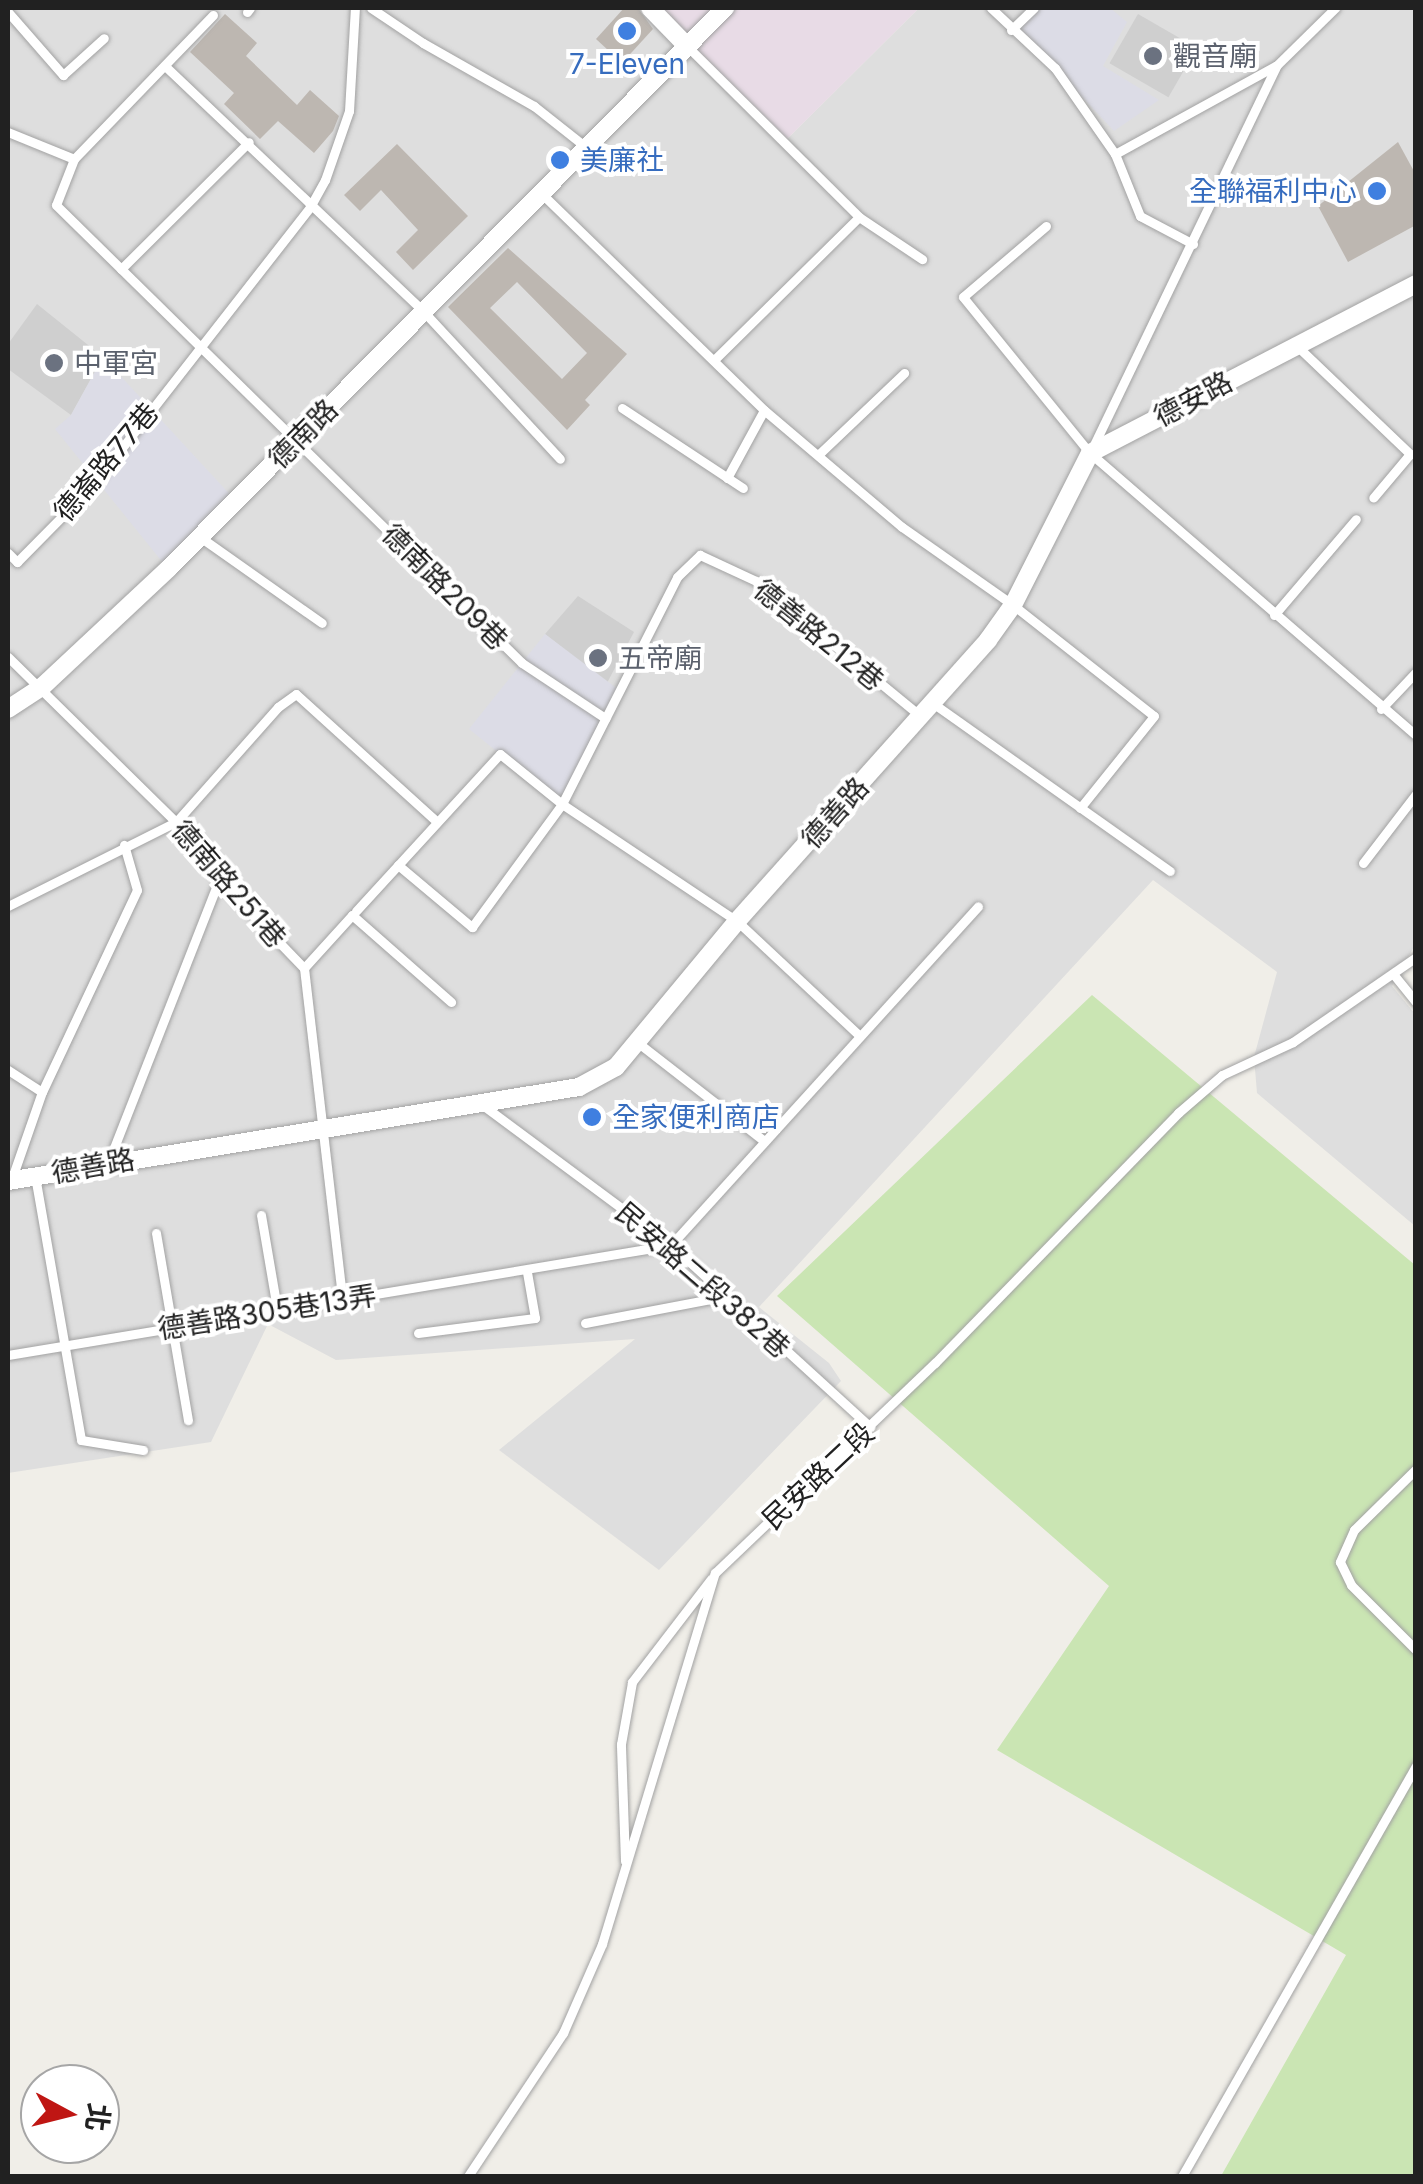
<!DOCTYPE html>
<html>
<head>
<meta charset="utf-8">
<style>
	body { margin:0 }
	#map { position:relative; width:1423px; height:2184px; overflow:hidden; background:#f0eee8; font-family:Inter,"Noto Sans TC",sans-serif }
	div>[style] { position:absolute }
	.residential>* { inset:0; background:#dedede }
	.industrial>* { inset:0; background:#e8dbe6 }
	.religious>* { inset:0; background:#cfcfcf; transform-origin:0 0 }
	.grass>* { inset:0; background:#cae5b3 }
	.plaza>* { inset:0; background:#dcdce6 }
	.building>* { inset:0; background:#bdb7b1 }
	.roads { filter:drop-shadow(0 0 2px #a2a2a2) drop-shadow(0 0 2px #a2a2a2) }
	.service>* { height:9px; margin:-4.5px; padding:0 4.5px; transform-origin:4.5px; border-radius:4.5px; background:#fff }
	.minor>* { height:18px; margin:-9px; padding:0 9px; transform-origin:9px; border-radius:9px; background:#fff }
	.dots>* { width:28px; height:28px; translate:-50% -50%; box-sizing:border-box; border:5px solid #fff; border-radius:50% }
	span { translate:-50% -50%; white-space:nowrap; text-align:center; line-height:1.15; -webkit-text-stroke:8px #fff; paint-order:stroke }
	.worship-label { font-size:28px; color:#5b616d }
	.left { translate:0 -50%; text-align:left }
	.shop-label { font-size:28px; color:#366cbe }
	.right { translate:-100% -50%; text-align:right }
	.street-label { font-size:28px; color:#212121 }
	.frame { position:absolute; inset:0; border:10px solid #212121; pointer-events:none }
	.north { position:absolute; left:20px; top:2064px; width:100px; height:100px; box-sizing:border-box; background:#fff; border:2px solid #a6a6a6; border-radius:50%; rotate:97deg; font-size:28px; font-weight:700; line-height:40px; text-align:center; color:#212121 }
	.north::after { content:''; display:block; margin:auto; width:35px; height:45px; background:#bf1613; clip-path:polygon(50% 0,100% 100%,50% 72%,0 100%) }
</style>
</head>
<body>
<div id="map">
	<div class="residential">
		<i style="clip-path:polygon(8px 8px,654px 8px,781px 145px,919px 8px,1415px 8px,1416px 943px,1392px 986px,1415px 1014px,1415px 1226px,1257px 1093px,1254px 1057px,1277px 972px,1153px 880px,759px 1307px,829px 1363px,841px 1381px,659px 1570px,499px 1450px,635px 1339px,336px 1360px,268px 1324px,211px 1442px,8px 1473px)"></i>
	</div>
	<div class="industrial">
		<i style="clip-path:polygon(655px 8px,919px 8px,781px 145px)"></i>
	</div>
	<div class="religious">
		<i style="left:1138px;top:14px;width:68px;height:57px;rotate:30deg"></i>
		<i style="clip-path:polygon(37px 304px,103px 357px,71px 415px,8px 369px,8px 344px)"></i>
		<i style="clip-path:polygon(578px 596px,634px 632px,607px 683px,545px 634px)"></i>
	</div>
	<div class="grass">
		<i style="clip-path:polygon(1092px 995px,1415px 1265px,1415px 2176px,1221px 2176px,1346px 1955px,997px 1750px,1109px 1586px,777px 1296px)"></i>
	</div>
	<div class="plaza">
		<i style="clip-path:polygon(1034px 8px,1110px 8px,1127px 22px,1103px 66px,1159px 100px,1114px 131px,1055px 68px,1011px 30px)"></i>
		<i style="clip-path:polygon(103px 357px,236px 501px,168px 569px,55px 429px,71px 415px)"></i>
		<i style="clip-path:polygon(545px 634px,619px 690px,562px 804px,469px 729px)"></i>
	</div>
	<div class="building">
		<i style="clip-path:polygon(624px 8px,638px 8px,653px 29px,622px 63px,596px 39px)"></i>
		<i style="clip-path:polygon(225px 14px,257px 43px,246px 56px,297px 105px,310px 90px,339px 116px,333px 131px,314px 153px,278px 121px,260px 139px,224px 104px,234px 93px,190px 52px)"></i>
		<i style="clip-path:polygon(1398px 142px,1416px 175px,1416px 225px,1348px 262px,1318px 206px)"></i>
		<i style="clip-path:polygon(397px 144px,468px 216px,413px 270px,396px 252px,418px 230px,381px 190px,360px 211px,344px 195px)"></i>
		<i style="clip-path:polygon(evenodd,508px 248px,627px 354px,585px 400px,590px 405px,567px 430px,448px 307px,508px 248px,517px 282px,587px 353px,562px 379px,490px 308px,517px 282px)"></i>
	</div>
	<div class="roads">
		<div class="service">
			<i style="left:371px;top:8px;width:63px;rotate:33.9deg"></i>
			<i style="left:423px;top:43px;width:128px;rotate:29.6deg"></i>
			<i style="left:534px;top:106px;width:68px;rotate:38.4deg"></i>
			<i style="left:991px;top:8px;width:88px;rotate:43.2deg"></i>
			<i style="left:1055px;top:68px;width:105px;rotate:55.1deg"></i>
			<i style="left:1115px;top:154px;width:67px;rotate:68deg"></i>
			<i style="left:1140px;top:216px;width:60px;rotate:27.8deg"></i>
			<i style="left:8px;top:12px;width:84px;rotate:48.9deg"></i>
			<i style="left:63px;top:75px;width:55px;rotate:-42.1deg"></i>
			<i style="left:247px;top:12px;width:5px;rotate:-53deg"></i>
			<i style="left:213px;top:15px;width:200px;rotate:134deg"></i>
			<i style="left:74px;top:159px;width:49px;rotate:111.4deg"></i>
			<i style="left:56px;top:205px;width:653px;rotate:44.5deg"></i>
			<i style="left:522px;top:663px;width:100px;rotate:33.5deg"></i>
			<i style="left:1011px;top:30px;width:32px;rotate:-44deg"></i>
			<i style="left:687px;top:46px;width:243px;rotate:44.8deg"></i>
			<i style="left:859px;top:217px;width:76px;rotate:33.7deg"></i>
			<i style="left:165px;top:66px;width:357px;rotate:43.5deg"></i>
			<i style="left:424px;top:312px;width:200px;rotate:47.2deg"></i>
			<i style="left:8px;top:132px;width:71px;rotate:22.2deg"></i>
			<i style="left:1115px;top:154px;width:183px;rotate:-28.8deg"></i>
			<i style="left:543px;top:195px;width:308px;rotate:44.2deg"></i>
			<i style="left:764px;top:410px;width:181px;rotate:40.3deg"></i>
			<i style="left:902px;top:527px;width:136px;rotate:35.1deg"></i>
			<i style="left:1013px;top:605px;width:179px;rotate:38.2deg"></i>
			<i style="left:1154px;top:716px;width:118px;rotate:128.8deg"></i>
			<i style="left:1046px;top:226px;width:109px;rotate:139.5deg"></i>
			<i style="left:963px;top:297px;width:201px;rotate:50.9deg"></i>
			<i style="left:1090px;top:453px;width:431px;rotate:40.9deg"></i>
			<i style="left:121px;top:269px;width:180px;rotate:-44.8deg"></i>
			<i style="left:1298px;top:347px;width:155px;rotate:43.7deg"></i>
			<i style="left:1410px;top:454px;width:57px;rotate:130.1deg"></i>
			<i style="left:715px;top:359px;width:202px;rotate:-44.6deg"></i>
			<i style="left:622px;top:408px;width:145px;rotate:33.5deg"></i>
			<i style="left:1091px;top:451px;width:427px;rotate:-64.3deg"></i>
			<i style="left:1276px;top:66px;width:83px;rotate:-44.5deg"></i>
			<i style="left:818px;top:455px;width:119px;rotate:-43.6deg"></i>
			<i style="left:727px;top:478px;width:77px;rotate:-61.4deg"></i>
			<i style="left:200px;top:537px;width:149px;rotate:35.2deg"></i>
			<i style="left:8px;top:553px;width:13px;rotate:45deg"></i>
			<i style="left:17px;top:562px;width:108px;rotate:-45.4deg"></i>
			<i style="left:93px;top:485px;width:353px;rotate:-52deg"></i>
			<i style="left:310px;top:207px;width:31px;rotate:-61deg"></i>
			<i style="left:325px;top:180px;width:73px;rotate:-70.8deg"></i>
			<i style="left:349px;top:111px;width:103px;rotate:-86.7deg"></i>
			<i style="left:1274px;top:615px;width:126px;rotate:-49.5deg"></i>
			<i style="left:8px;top:657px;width:235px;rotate:44.5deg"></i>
			<i style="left:176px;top:822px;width:72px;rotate:53.4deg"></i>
			<i style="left:219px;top:880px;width:122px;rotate:46deg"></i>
			<i style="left:304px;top:968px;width:332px;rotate:83.4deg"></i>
			<i style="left:934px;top:704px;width:289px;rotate:35.3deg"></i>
			<i style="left:1381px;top:709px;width:51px;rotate:-46.6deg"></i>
			<i style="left:1363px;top:863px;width:87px;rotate:-52.5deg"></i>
			<i style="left:398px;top:865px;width:97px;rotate:40deg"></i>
			<i style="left:472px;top:927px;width:152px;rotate:-53.8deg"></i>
			<i style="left:562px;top:804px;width:254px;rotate:-63.1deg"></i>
			<i style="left:677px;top:577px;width:32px;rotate:-44deg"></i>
			<i style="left:700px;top:555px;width:62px;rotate:24.9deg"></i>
			<i style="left:756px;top:581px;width:211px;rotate:39.4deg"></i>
			<i style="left:8px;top:906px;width:188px;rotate:-26.6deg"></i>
			<i style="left:176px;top:822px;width:154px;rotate:-48.4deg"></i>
			<i style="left:278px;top:707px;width:22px;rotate:-36deg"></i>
			<i style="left:296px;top:694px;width:190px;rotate:42.2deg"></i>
			<i style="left:356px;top:911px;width:213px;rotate:-47.5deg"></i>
			<i style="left:500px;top:754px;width:80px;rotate:38.9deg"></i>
			<i style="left:562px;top:804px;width:211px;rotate:33.8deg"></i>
			<i style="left:737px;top:921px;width:167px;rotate:43.1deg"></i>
			<i style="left:304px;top:968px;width:72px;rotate:-47.8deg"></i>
			<i style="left:352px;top:915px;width:132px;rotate:41.3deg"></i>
			<i style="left:1394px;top:975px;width:35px;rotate:51deg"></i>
			<i style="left:637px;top:1042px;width:161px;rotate:37.9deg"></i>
			<i style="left:8px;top:1070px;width:40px;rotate:32.9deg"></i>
			<i style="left:484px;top:1106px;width:233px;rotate:36.6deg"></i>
			<i style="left:671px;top:1245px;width:270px;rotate:42.4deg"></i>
			<i style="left:108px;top:1163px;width:304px;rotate:-68.6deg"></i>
			<i style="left:35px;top:1176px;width:268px;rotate:80.1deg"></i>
			<i style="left:81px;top:1440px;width:63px;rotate:9.2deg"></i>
			<i style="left:12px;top:1178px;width:91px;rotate:-70.8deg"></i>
			<i style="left:42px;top:1092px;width:223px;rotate:-64.8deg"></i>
			<i style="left:137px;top:890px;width:47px;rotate:-106.1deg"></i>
			<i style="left:261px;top:1215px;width:95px;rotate:80.3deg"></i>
			<i style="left:156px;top:1233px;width:190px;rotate:80.3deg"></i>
			<i style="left:585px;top:1323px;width:145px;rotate:-10.8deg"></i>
			<i style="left:418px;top:1333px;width:118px;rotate:-7.3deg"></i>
			<i style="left:535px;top:1318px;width:47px;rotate:-99.9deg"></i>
			<i style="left:8px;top:1355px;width:672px;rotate:-9.42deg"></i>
			<i style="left:671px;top:1245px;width:457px;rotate:-47.8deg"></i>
			<i style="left:1416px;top:1469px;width:87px;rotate:135.5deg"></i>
			<i style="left:1354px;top:1530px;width:35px;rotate:114deg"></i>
			<i style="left:1340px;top:1562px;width:25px;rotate:64deg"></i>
			<i style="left:1351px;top:1585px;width:92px;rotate:45deg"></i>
			<i style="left:625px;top:1861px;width:117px;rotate:-92deg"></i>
			<i style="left:621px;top:1744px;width:63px;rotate:-79.9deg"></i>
			<i style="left:632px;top:1682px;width:130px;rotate:-52.5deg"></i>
			<i style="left:468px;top:2176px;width:172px;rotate:-56.4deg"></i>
			<i style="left:563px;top:2033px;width:97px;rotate:-66.3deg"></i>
			<i style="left:602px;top:1944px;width:388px;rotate:-73.1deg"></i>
			<i style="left:715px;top:1573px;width:304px;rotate:-43.7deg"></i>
			<i style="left:935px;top:1363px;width:349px;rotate:-45.8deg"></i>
			<i style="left:1178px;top:1113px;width:58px;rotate:-40.8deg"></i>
			<i style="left:1222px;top:1075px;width:78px;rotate:-24.9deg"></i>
			<i style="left:1293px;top:1042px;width:150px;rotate:-34.6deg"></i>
			<i style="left:1182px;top:2176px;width:473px;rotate:-60.3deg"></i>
		</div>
		<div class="minor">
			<i style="left:650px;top:8px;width:53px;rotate:45.8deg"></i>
			<i style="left:8px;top:709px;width:42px;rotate:-33.3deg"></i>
			<i style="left:43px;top:686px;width:171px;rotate:-43.1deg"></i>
			<i style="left:168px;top:569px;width:791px;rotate:-45.2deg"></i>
			<i style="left:8px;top:1181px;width:579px;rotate:-9.35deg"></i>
			<i style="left:579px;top:1087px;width:42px;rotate:-28.4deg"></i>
			<i style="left:616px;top:1067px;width:190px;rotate:-50.3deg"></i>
			<i style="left:737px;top:921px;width:377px;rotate:-48.2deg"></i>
			<i style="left:988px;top:640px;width:43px;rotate:-54.5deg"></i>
			<i style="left:1013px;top:605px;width:170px;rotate:-63.1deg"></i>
			<i style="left:1090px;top:453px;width:367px;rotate:-27.4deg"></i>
		</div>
	</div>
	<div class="dots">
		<i style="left:627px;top:31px;background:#3f7fe0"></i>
		<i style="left:1153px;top:56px;background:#6b7280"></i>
		<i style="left:560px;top:160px;background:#3f7fe0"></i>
		<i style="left:1377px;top:191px;background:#3f7fe0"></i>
		<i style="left:54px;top:363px;background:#6b7280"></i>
		<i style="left:598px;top:658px;background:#6b7280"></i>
		<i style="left:592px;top:1117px;background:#3f7fe0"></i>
	</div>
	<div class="worship-label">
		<span class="left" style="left:1173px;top:56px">觀音廟</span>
		<span class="left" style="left:74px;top:363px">中軍宮</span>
		<span class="left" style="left:618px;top:658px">五帝廟</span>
	</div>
	<div class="shop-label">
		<span style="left:627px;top:64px">7-Eleven</span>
		<span class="left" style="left:580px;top:160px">美廉社</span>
		<span class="right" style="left:1357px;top:191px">全聯福利中心</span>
		<span class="left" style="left:612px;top:1117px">全家便利商店</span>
	</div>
	<div class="street-label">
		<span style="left:1193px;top:399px;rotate:-28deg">德安路</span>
		<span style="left:303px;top:434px;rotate:-45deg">德南路</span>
		<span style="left:106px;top:462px;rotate:-50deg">德崙路77巷</span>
		<span style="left:445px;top:587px;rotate:45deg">德南路209巷</span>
		<span style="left:819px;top:635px;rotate:39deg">德善路212巷</span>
		<span style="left:835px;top:813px;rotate:-48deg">德善路</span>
		<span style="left:229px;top:884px;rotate:49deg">德南路251巷</span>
		<span style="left:93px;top:1166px;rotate:-10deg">德善路</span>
		<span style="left:703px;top:1280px;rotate:41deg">民安路二段382巷</span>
		<span style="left:267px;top:1312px;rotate:-9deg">德善路305巷13弄</span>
		<span style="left:818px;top:1476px;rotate:-43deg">民安路二段</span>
	</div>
	<div class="frame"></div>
	<div class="north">北</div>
</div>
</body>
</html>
